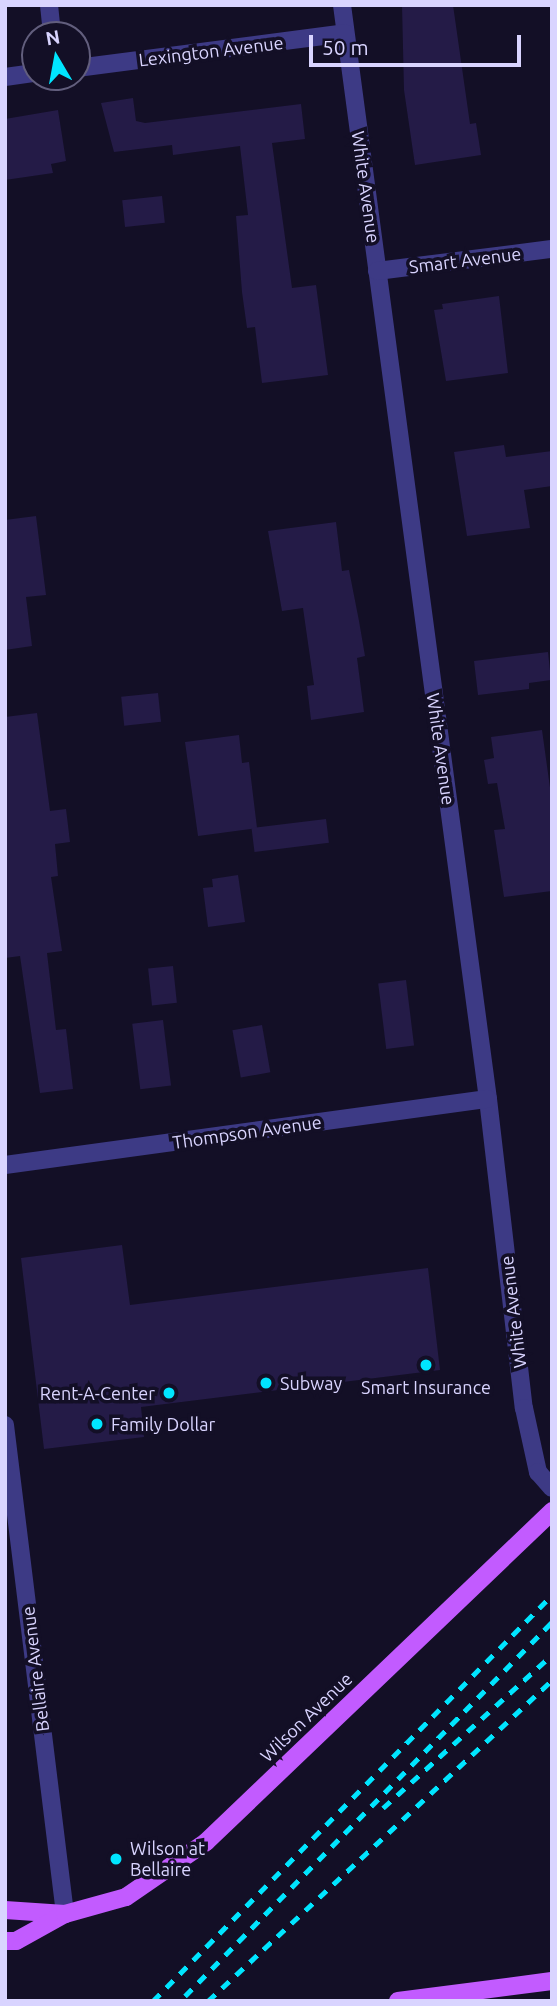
<!DOCTYPE html>
<html>
<head>
<meta charset="utf-8">
<style>
	body { margin:0 }
	#map { position:relative; width:557px; height:2006px; overflow:hidden; background:#130f26; font-family:Ubuntu,sans-serif }
	div>[style] { position:absolute }
	.building>* { inset:0; background:#241b47; transform-origin:0 0 }
	.minor>* { height:18px; margin:-9px; padding:0 9px; transform-origin:9px; border-radius:9px; background:#3d3a85 }
	.major>* { height:18px; margin:-9px; padding:0 9px; transform-origin:9px; border-radius:9px; background:#c25bff }
	.rail>* { height:5px; margin-top:-2.5px; transform-origin:0; background:repeating-linear-gradient(90deg,#00e5ff 0 10px,transparent 0 19px) }
	.dots>* { width:19px; height:19px; translate:-50% -50%; box-sizing:border-box; border:4px solid #130f26; border-radius:50% }
	span { translate:-50% -50%; white-space:nowrap; text-align:center; line-height:1.15; -webkit-text-stroke:7px #130f26; paint-order:stroke }
	.street-label { font-size:18px; color:#d9d4ff }
	.poi-label { font-size:18px; color:#d9d4ff }
	.left { translate:0 -50%; text-align:left }
	.right { translate:-100% -50%; text-align:right }
	.frame { position:absolute; inset:0; border:7px solid #d9d4ff; pointer-events:none }
	.north { position:absolute; left:21px; top:21px; width:70px; height:70px; box-sizing:border-box; background:#130f26; border:2px solid #625e7d; border-radius:50%; rotate:350deg; font-size:19px; font-weight:700; line-height:28px; text-align:center; color:#d9d4ff }
	.north::after { content:''; display:block; margin:auto; width:24px; height:32px; background:#00e5ff; clip-path:polygon(50% 0,100% 100%,50% 72%,0 100%) }
	.scale { position:absolute; left:309px; top:35px; width:212px; height:32px; box-sizing:border-box; border:4px solid #d9d4ff; border-top:0; padding-left:9px; font-size:21px; line-height:24px; white-space:nowrap; color:#d9d4ff; -webkit-text-stroke:5px #130f26; paint-order:stroke }
</style>
</head>
<body>
<div id="map">
	<div class="building">
		<i style="clip-path:polygon(402px 5px,453px 5px,470px 124px,476px 123px,481px 155px,415px 165px,404px 90px)"></i>
		<i style="clip-path:polygon(133px 98px,136px 121px,145px 123px,301px 104px,305px 139px,272px 143px,292px 288px,316px 285px,328px 375px,262px 383px,255px 327px,247px 328px,242px 292px,236px 216px,248px 215px,240px 146px,173px 155px,172px 145px,114px 152px,101px 103px)"></i>
		<i style="clip-path:polygon(58px 110px,66px 161px,51px 164px,53px 173px,5px 180px,5px 119px)"></i>
		<i style="left:162px;top:196px;width:27px;height:40px;rotate:84deg"></i>
		<i style="clip-path:polygon(499px 296px,508px 373px,446px 381px,434px 310px,443px 309px,442px 304px)"></i>
		<i style="clip-path:polygon(504px 445px,506px 457px,552px 451px,552px 486px,524px 490px,530px 528px,467px 536px,454px 452px)"></i>
		<i style="clip-path:polygon(36px 516px,46px 595px,26px 597px,32px 646px,5px 650px,5px 520px)"></i>
		<i style="clip-path:polygon(336px 522px,342px 571px,349px 570px,359px 621px,365px 656px,357px 658px,364px 712px,311px 720px,307px 686px,314px 685px,303px 608px,282px 611px,268px 531px)"></i>
		<i style="clip-path:polygon(548px 652px,551px 680px,529px 683px,529px 689px,478px 695px,474px 661px)"></i>
		<i style="left:158px;top:693px;width:29px;height:37px;rotate:84deg"></i>
		<i style="clip-path:polygon(37px 713px,50px 811px,66px 809px,70px 842px,55px 844px,58px 876px,51px 877px,62px 951px,47px 953px,56px 1030px,66px 1029px,73px 1089px,40px 1093px,20px 956px,5px 958px,5px 717px)"></i>
		<i style="clip-path:polygon(542px 730px,552px 802px,552px 891px,504px 897px,494px 830px,505px 829px,497px 783px,488px 784px,484px 760px,494px 758px,491px 737px)"></i>
		<i style="clip-path:polygon(239px 735px,242px 763px,249px 762px,257px 828px,198px 836px,185px 742px)"></i>
		<i style="left:326px;top:819px;width:24px;height:75px;rotate:83deg"></i>
		<i style="clip-path:polygon(238px 875px,245px 922px,208px 927px,203px 888px,213px 887px,212px 879px)"></i>
		<i style="left:173px;top:966px;width:37px;height:25px;rotate:84deg"></i>
		<i style="left:406px;top:980px;width:66px;height:28px;rotate:83deg"></i>
		<i style="left:163px;top:1020px;width:66px;height:31px;rotate:83deg"></i>
		<i style="left:262px;top:1025px;width:48px;height:30px;rotate:80deg"></i>
		<i style="clip-path:polygon(122px 1245px,130px 1305px,428px 1268px,440px 1370px,141px 1407px,144px 1437px,44px 1449px,21px 1258px)"></i>
	</div>
	<div class="minor">
		<i style="left:49px;top:5px;width:30px;rotate:84deg"></i>
		<i style="left:342px;top:5px;width:1104px;rotate:82.4deg"></i>
		<i style="left:488px;top:1099px;width:311px;rotate:83.4deg"></i>
		<i style="left:524px;top:1408px;width:66px;rotate:77.7deg"></i>
		<i style="left:538px;top:1472px;width:21px;rotate:49deg"></i>
		<i style="left:77px;top:68px;width:270px;rotate:-7.4deg"></i>
		<i style="left:5px;top:77px;width:30px;rotate:-8deg"></i>
		<i style="left:377px;top:271px;width:176px;rotate:-7.2deg"></i>
		<i style="left:5px;top:1165px;width:487px;rotate:-7.8deg"></i>
		<i style="left:5px;top:1425px;width:493px;rotate:83deg"></i>
	</div>
	<div class="major">
		<i style="left:5px;top:1910px;width:60px;rotate:3.8deg"></i>
		<i style="left:5px;top:1941px;width:11px"></i>
		<i style="left:16px;top:1941px;width:56px;rotate:-28.9deg"></i>
		<i style="left:65px;top:1914px;width:63px;rotate:-15.6deg"></i>
		<i style="left:126px;top:1897px;width:97px;rotate:-34.5deg"></i>
		<i style="left:206px;top:1842px;width:479px;rotate:-43.7deg"></i>
		<i style="left:398px;top:2001px;width:155px;rotate:-7.4deg"></i>
	</div>
	<div class="rail">
		<i style="left:383px;top:1808px;width:228px;rotate:-42.2deg"></i>
		<i style="left:185px;top:1996px;width:524px;rotate:-45.54deg"></i>
		<i style="left:153px;top:2001px;width:569px;rotate:-45.5deg"></i>
		<i style="left:208px;top:2001px;width:471px;rotate:-43deg"></i>
	</div>
	<div class="dots">
		<i style="left:426px;top:1365px;background:#00e5ff"></i>
		<i style="left:266px;top:1383px;background:#00e5ff"></i>
		<i style="left:169px;top:1393px;background:#00e5ff"></i>
		<i style="left:97px;top:1424px;background:#00e5ff"></i>
		<i style="left:116px;top:1859px;background:#00e5ff"></i>
	</div>
	<div class="street-label">
		<span style="left:211px;top:51px;rotate:-7deg">Lexington Avenue</span>
		<span style="left:366px;top:187px;rotate:82deg">White Avenue</span>
		<span style="left:465px;top:260px;rotate:-7deg">Smart Avenue</span>
		<span style="left:441px;top:749px;rotate:82deg">White Avenue</span>
		<span style="left:247px;top:1132px;rotate:-8deg">Thompson Avenue</span>
		<span style="left:513px;top:1312px;rotate:-97deg">White Avenue</span>
		<span style="left:35px;top:1669px;rotate:-97deg">Bellaire Avenue</span>
		<span style="left:306px;top:1717px;rotate:-44deg">Wilson Avenue</span>
	</div>
	<div class="poi-label">
		<span class="left" style="left:280px;top:1383px">Subway</span>
		<span style="left:426px;top:1387px">Smart Insurance</span>
		<span class="right" style="left:155px;top:1393px">Rent-A-Center</span>
		<span class="left" style="left:111px;top:1424px">Family Dollar</span>
		<span class="left" style="left:130px;top:1859px">Wilson at<br>Bellaire</span>
	</div>
	<div class="frame"></div>
	<div class="north">N</div>
	<div class="scale">50 m</div>
</div>
</body>
</html>
